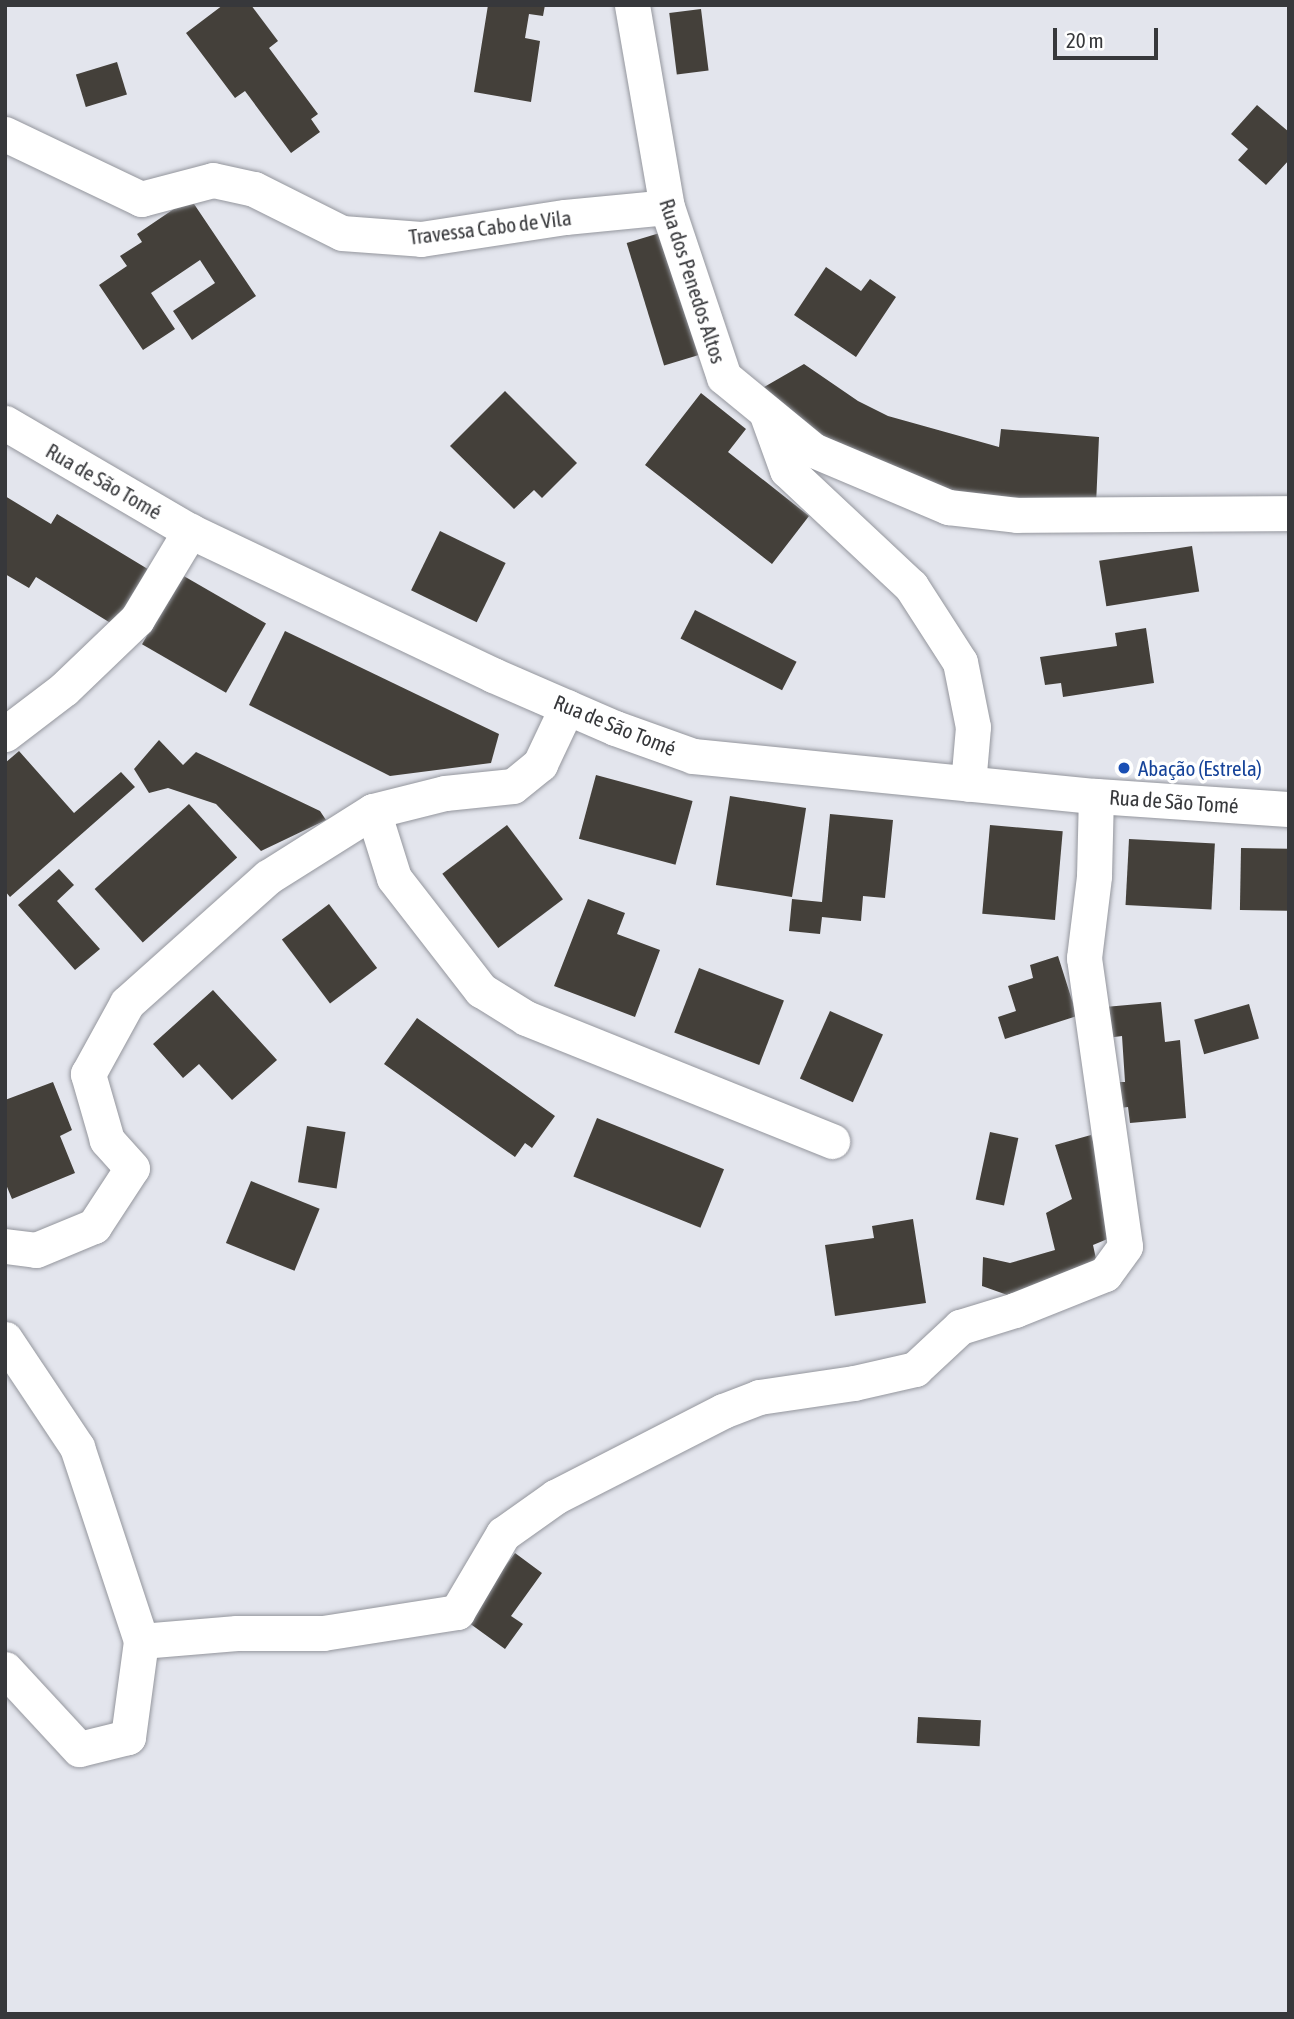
<!DOCTYPE html>
<html>
<head>
<meta charset="utf-8">
<style>
	body { margin:0 }
	#map { position:relative; width:1294px; height:2019px; overflow:hidden; background:#e3e5ed; font-family:"Asap Condensed",sans-serif }
	div>[style] { position:absolute }
	.building>* { inset:0; background:#44403a; transform-origin:0 0 }
	.roads { filter:drop-shadow(0 0 2px #94969d) drop-shadow(0 0 2px #94969d) }
	.minor>* { height:35px; margin:-17.5px; padding:0 17.5px; transform-origin:17.5px; border-radius:17.5px; background:#fff }
	.dots>* { width:19px; height:19px; translate:-50% -50%; box-sizing:border-box; border:4px solid #fff; border-radius:50% }
	span { translate:-50% -50%; white-space:nowrap; text-align:center; line-height:1.15; -webkit-text-stroke:7px #fff; paint-order:stroke }
	.street-label { font-size:21px; color:#37383b }
	.transit-label { font-size:21px; color:#164399 }
	.left { translate:0 -50%; text-align:left }
	.frame { position:absolute; inset:0; border:7px solid #37383b; pointer-events:none }
	.scale { position:absolute; left:1053px; top:28px; width:105px; height:32px; box-sizing:border-box; border:4px solid #37383b; border-top:0; padding-left:9px; font-size:21px; line-height:24px; white-space:nowrap; color:#37383b; -webkit-text-stroke:5px #fff; paint-order:stroke }
</style>
</head>
<body>
<div id="map">
	<div class="building">
		<i style="clip-path:polygon(223px 5px,251px 5px,278px 41px,269px 48px,318px 114px,311px 119px,320px 132px,291px 153px,245px 91px,235px 98px,186px 33px)"></i>
		<i style="clip-path:polygon(488px 5px,545px 5px,543px 16px,529px 14px,525px 38px,540px 41px,531px 102px,474px 92px)"></i>
		<i style="left:701px;top:9px;width:62px;height:32px;rotate:83deg"></i>
		<i style="left:117px;top:62px;width:34px;height:43px;rotate:73deg"></i>
		<i style="clip-path:polygon(1257px 105px,1289px 132px,1289px 160px,1266px 185px,1238px 160px,1248px 149px,1231px 134px)"></i>
		<i style="clip-path:polygon(190px 198px,256px 296px,192px 340px,173px 311px,215px 283px,200px 260px,151px 293px,175px 329px,143px 350px,99px 285px,127px 266px,120px 256px,142px 242px,137px 234px)"></i>
		<i style="left:663px;top:232px;width:128px;height:38px;rotate:73deg"></i>
		<i style="clip-path:polygon(826px 267px,861px 291px,870px 279px,896px 297px,856px 357px,794px 315px)"></i>
		<i style="clip-path:polygon(804px 364px,858px 401px,888px 416px,999px 447px,1001px 429px,1099px 437px,1096px 505px,971px 501px,835px 448px,759px 390px)"></i>
		<i style="clip-path:polygon(505px 391px,577px 463px,542px 498px,534px 490px,514px 509px,450px 446px)"></i>
		<i style="clip-path:polygon(701px 393px,746px 429px,728px 452px,809px 516px,772px 564px,645px 465px)"></i>
		<i style="clip-path:polygon(5px 496px,51px 524px,57px 514px,151px 571px,117px 627px,36px 577px,29px 588px,5px 574px)"></i>
		<i style="left:440px;top:531px;width:73px;height:66px;rotate:26deg"></i>
		<i style="left:1192px;top:546px;width:46px;height:94px;rotate:81deg"></i>
		<i style="left:182px;top:575px;width:97px;height:80px;rotate:30deg"></i>
		<i style="left:695px;top:610px;width:114px;height:32px;rotate:27deg"></i>
		<i style="clip-path:polygon(1146px 628px,1154px 683px,1063px 697px,1061px 683px,1045px 685px,1040px 657px,1117px 646px,1115px 633px)"></i>
		<i style="clip-path:polygon(285px 631px,499px 734px,491px 763px,390px 776px,249px 705px)"></i>
		<i style="clip-path:polygon(159px 740px,183px 765px,196px 752px,320px 811px,326px 820px,261px 851px,216px 804px,168px 788px,149px 793px,134px 769px)"></i>
		<i style="clip-path:polygon(19px 751px,74px 813px,121px 772px,135px 787px,10px 897px,5px 891px,5px 763px)"></i>
		<i style="left:596px;top:775px;width:100px;height:66px;rotate:15deg"></i>
		<i style="left:730px;top:796px;width:77px;height:90px;rotate:9deg"></i>
		<i style="left:189px;top:804px;width:72px;height:127px;rotate:48deg"></i>
		<i style="clip-path:polygon(830px 814px,893px 820px,885px 898px,863px 896px,861px 921px,822px 917px,820px 934px,789px 931px,792px 899px,822px 902px)"></i>
		<i style="left:507px;top:825px;width:93px;height:81px;rotate:53deg"></i>
		<i style="left:990px;top:825px;width:73px;height:89px;rotate:5deg"></i>
		<i style="left:1129px;top:839px;width:86px;height:66px;rotate:3deg"></i>
		<i style="left:1241px;top:848px;width:48px;height:62px;rotate:1deg"></i>
		<i style="clip-path:polygon(59px 869px,74px 885px,57px 901px,100px 949px,75px 970px,18px 905px)"></i>
		<i style="clip-path:polygon(588px 899px,625px 913px,617px 934px,660px 950px,635px 1017px,554px 986px)"></i>
		<i style="left:329px;top:904px;width:80px;height:59px;rotate:53deg"></i>
		<i style="clip-path:polygon(1058px 956px,1077px 1016px,1005px 1039px,998px 1017px,1016px 1011px,1008px 986px,1033px 978px,1030px 965px)"></i>
		<i style="left:699px;top:968px;width:91px;height:69px;rotate:21deg"></i>
		<i style="clip-path:polygon(213px 990px,277px 1060px,232px 1100px,199px 1064px,183px 1078px,153px 1044px)"></i>
		<i style="clip-path:polygon(1161px 1002px,1165px 1042px,1180px 1040px,1186px 1118px,1130px 1123px,1128px 1107px,1120px 1108px,1117px 1082px,1125px 1082px,1122px 1036px,1107px 1038px,1105px 1007px)"></i>
		<i style="left:1249px;top:1004px;width:36px;height:57px;rotate:74deg"></i>
		<i style="left:830px;top:1011px;width:58px;height:74px;rotate:24deg"></i>
		<i style="clip-path:polygon(417px 1018px,555px 1116px,532px 1148px,525px 1143px,515px 1157px,384px 1064px)"></i>
		<i style="clip-path:polygon(53px 1082px,72px 1130px,60px 1136px,75px 1173px,12px 1199px,5px 1182px,5px 1100px)"></i>
		<i style="left:597px;top:1118px;width:137px;height:63px;rotate:22deg"></i>
		<i style="left:307px;top:1126px;width:39px;height:57px;rotate:9deg"></i>
		<i style="left:990px;top:1132px;width:29px;height:69px;rotate:12deg"></i>
		<i style="clip-path:polygon(1091px 1135px,1122px 1233px,1093px 1245px,1098px 1268px,1019px 1299px,982px 1286px,983px 1257px,1010px 1263px,1055px 1250px,1046px 1213px,1072px 1199px,1055px 1145px)"></i>
		<i style="left:251px;top:1181px;width:74px;height:67px;rotate:22deg"></i>
		<i style="clip-path:polygon(913px 1219px,926px 1303px,835px 1316px,825px 1245px,874px 1238px,872px 1226px)"></i>
		<i style="clip-path:polygon(515px 1553px,542px 1573px,511px 1616px,523px 1624px,505px 1649px,465px 1620px)"></i>
		<i style="left:918px;top:1717px;width:63px;height:26px;rotate:3deg"></i>
	</div>
	<div class="roads">
		<div class="minor">
			<i style="left:632px;top:5px;width:205px;rotate:80.2deg"></i>
			<i style="left:667px;top:207px;width:179px;rotate:71.5deg"></i>
			<i style="left:724px;top:377px;width:115px;rotate:39.4deg"></i>
			<i style="left:813px;top:450px;width:147px;rotate:22.9deg"></i>
			<i style="left:948px;top:507px;width:69px;rotate:6.6deg"></i>
			<i style="left:1017px;top:515px;width:272px;rotate:-0.4deg"></i>
			<i style="left:5px;top:134px;width:151px;rotate:25.5deg"></i>
			<i style="left:141px;top:199px;width:74px;rotate:-14.8deg"></i>
			<i style="left:213px;top:180px;width:42px;rotate:12.4deg"></i>
			<i style="left:254px;top:189px;width:98px;rotate:26.6deg"></i>
			<i style="left:342px;top:233px;width:79px;rotate:4.3deg"></i>
			<i style="left:421px;top:239px;width:146px;rotate:-8.7deg"></i>
			<i style="left:565px;top:217px;width:102px;rotate:-5.6deg"></i>
			<i style="left:766px;top:412px;width:62px;rotate:70.1deg"></i>
			<i style="left:787px;top:470px;width:170px;rotate:43.1deg"></i>
			<i style="left:911px;top:586px;width:90px;rotate:57.2deg"></i>
			<i style="left:960px;top:662px;width:66px;rotate:78.7deg"></i>
			<i style="left:973px;top:727px;width:57px;rotate:95deg"></i>
			<i style="left:5px;top:423px;width:214px;rotate:30.3deg"></i>
			<i style="left:190px;top:531px;width:335px;rotate:25.4deg"></i>
			<i style="left:493px;top:675px;width:133px;rotate:23.5deg"></i>
			<i style="left:615px;top:728px;width:83px;rotate:19.7deg"></i>
			<i style="left:693px;top:756px;width:405px;rotate:5.7deg"></i>
			<i style="left:1096px;top:796px;width:193px;rotate:3.9deg"></i>
			<i style="left:5px;top:734px;width:74px;rotate:-37.3deg"></i>
			<i style="left:64px;top:689px;width:101px;rotate:-43.8deg"></i>
			<i style="left:137px;top:619px;width:103px;rotate:-58.9deg"></i>
			<i style="left:373px;top:811px;width:70px;rotate:72.6deg"></i>
			<i style="left:394px;top:878px;width:142px;rotate:52.2deg"></i>
			<i style="left:481px;top:990px;width:53px;rotate:31.9deg"></i>
			<i style="left:526px;top:1018px;width:330px;rotate:21.9deg"></i>
			<i style="left:5px;top:1246px;width:31px;rotate:7deg"></i>
			<i style="left:36px;top:1250px;width:63px;rotate:-22.5deg"></i>
			<i style="left:94px;top:1226px;width:69px;rotate:-56.8deg"></i>
			<i style="left:132px;top:1168px;width:38px;rotate:-132deg"></i>
			<i style="left:107px;top:1140px;width:69px;rotate:-106.1deg"></i>
			<i style="left:88px;top:1074px;width:81px;rotate:-61.2deg"></i>
			<i style="left:127px;top:1003px;width:189px;rotate:-41.8deg"></i>
			<i style="left:268px;top:877px;width:124px;rotate:-32.2deg"></i>
			<i style="left:373px;top:811px;width:74px;rotate:-14deg"></i>
			<i style="left:445px;top:793px;width:68px;rotate:-5.9deg"></i>
			<i style="left:513px;top:786px;width:35px;rotate:-39deg"></i>
			<i style="left:540px;top:764px;width:63px;rotate:-64.7deg"></i>
			<i style="left:5px;top:1339px;width:130px;rotate:56.3deg"></i>
			<i style="left:77px;top:1447px;width:204px;rotate:71.7deg"></i>
			<i style="left:141px;top:1641px;width:97px;rotate:97.7deg"></i>
			<i style="left:128px;top:1737px;width:50px;rotate:166.2deg"></i>
			<i style="left:79px;top:1749px;width:109px;rotate:-132.8deg"></i>
			<i style="left:141px;top:1641px;width:96px;rotate:-4.8deg"></i>
			<i style="left:237px;top:1633px;width:86px"></i>
			<i style="left:323px;top:1633px;width:136px;rotate:-8.9deg"></i>
			<i style="left:457px;top:1612px;width:91px;rotate:-59.5deg"></i>
			<i style="left:503px;top:1534px;width:64px;rotate:-35.4deg"></i>
			<i style="left:555px;top:1497px;width:189px;rotate:-27.1deg"></i>
			<i style="left:723px;top:1411px;width:39px;rotate:-21deg"></i>
			<i style="left:759px;top:1397px;width:96px;rotate:-8.4deg"></i>
			<i style="left:854px;top:1383px;width:63px;rotate:-12.9deg"></i>
			<i style="left:915px;top:1369px;width:62px;rotate:-43deg"></i>
			<i style="left:960px;top:1327px;width:58px;rotate:-17.2deg"></i>
			<i style="left:1015px;top:1310px;width:97px;rotate:-21.8deg"></i>
			<i style="left:1105px;top:1274px;width:34px;rotate:-54deg"></i>
			<i style="left:1125px;top:1246px;width:291px;rotate:-98.1deg"></i>
			<i style="left:1084px;top:958px;width:83px;rotate:-83deg"></i>
			<i style="left:1094px;top:876px;width:80px;rotate:-88.6deg"></i>
		</div>
	</div>
	<div class="dots">
		<i style="left:1124px;top:768px;background:#1a4fb4"></i>
	</div>
	<div class="street-label">
		<span style="left:490px;top:227px;rotate:-7deg">Travessa Cabo de Vila</span>
		<span style="left:693px;top:281px;rotate:72deg">Rua dos Penedos Altos</span>
		<span style="left:104px;top:481px;rotate:30deg">Rua de São Tomé</span>
		<span style="left:615px;top:725px;rotate:22deg">Rua de São Tomé</span>
		<span style="left:1174px;top:801px;rotate:4deg">Rua de São Tomé</span>
	</div>
	<div class="transit-label">
		<span class="left" style="left:1138px;top:768px">Abação (Estrela)</span>
	</div>
	<div class="frame"></div>
	<div class="scale">20 m</div>
</div>
</body>
</html>
